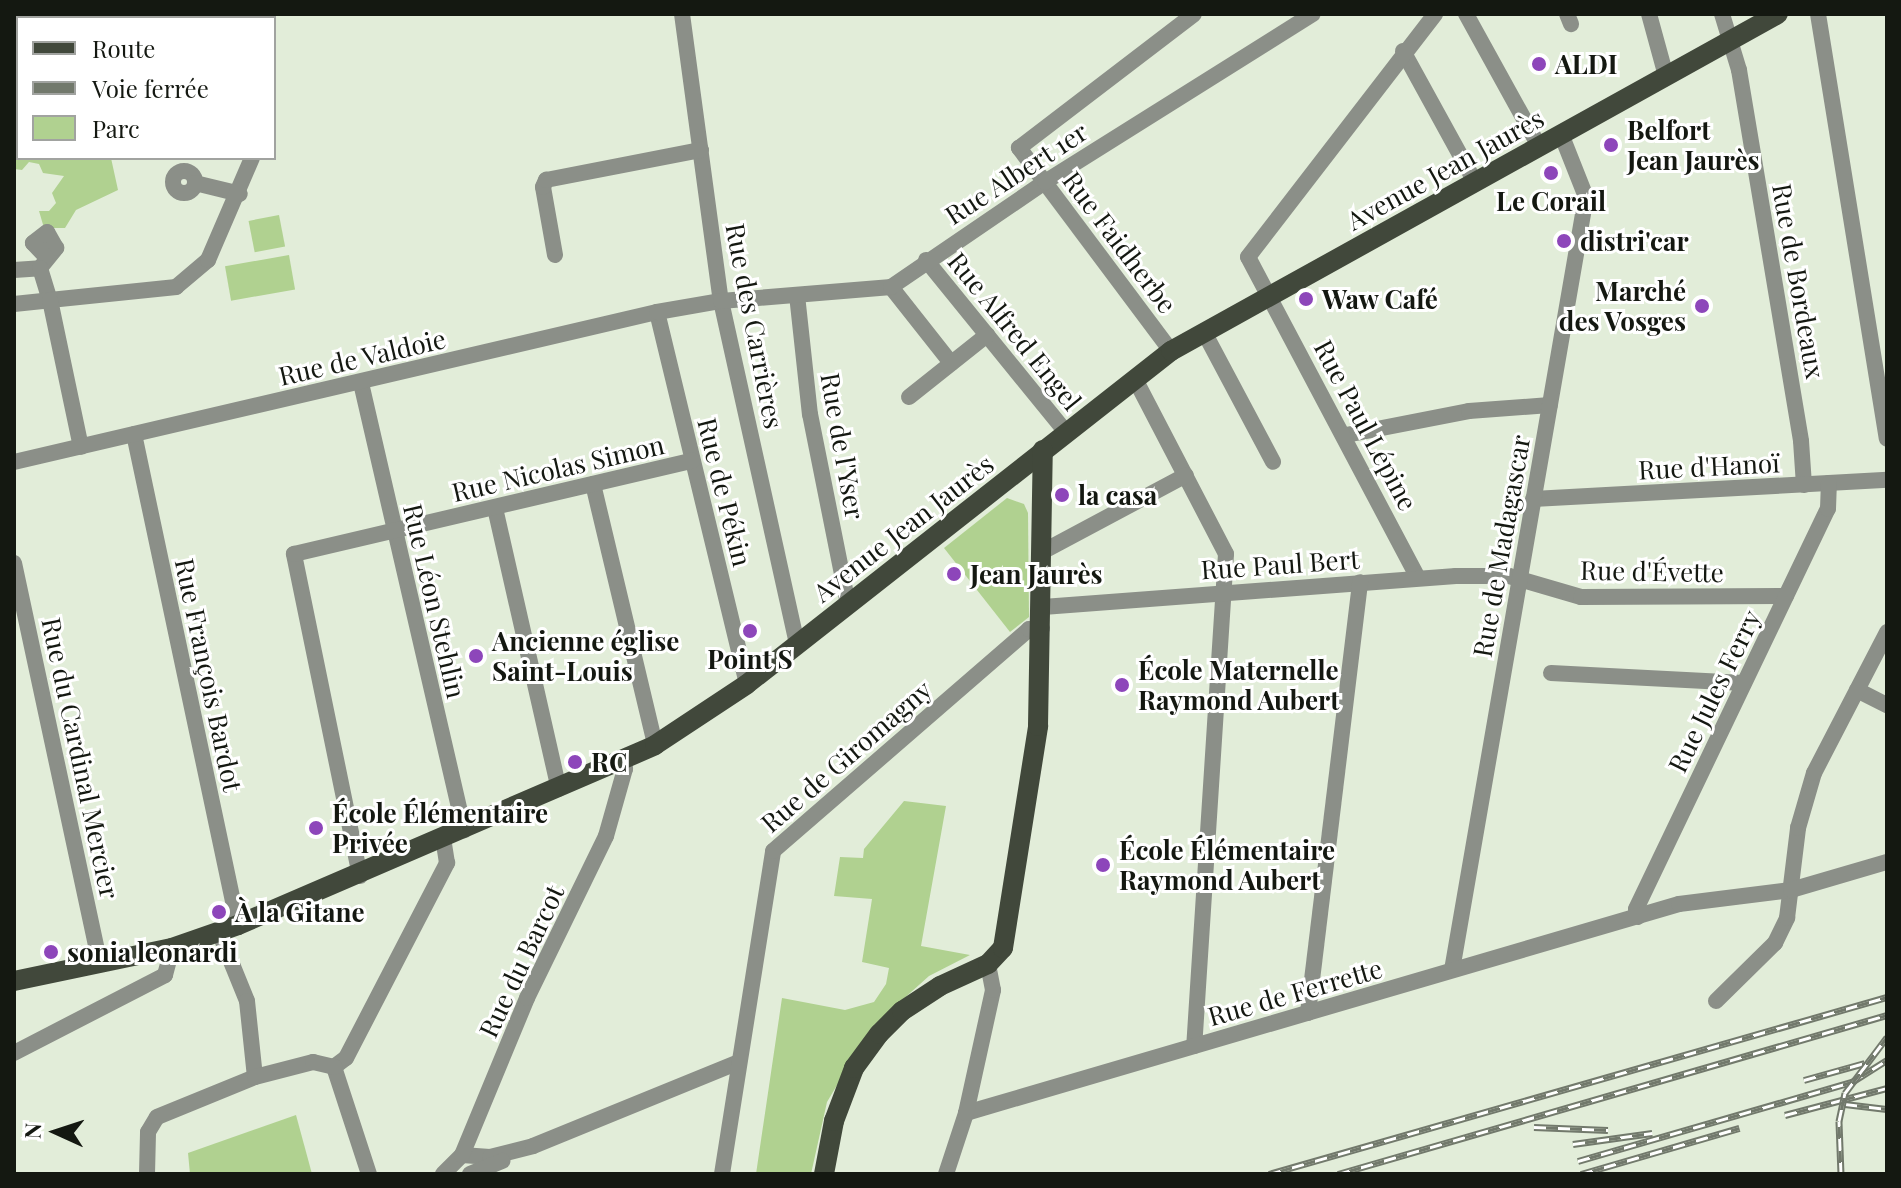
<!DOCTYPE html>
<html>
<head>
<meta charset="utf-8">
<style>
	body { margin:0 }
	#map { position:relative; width:1901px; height:1188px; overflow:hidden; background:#e2edd9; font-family:"Playfair Display",serif }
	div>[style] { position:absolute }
	.green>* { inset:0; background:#b0d190; transform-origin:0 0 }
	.minor>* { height:16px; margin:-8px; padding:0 8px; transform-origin:8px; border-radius:8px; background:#8b8f88 }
	.minor>.ring { margin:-8px; padding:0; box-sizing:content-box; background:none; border:16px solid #8b8f88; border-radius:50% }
	.major>* { height:20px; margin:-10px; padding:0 10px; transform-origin:10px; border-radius:10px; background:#41483b }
	.rail>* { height:7px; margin-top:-3.5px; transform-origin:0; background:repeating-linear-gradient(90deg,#fff 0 12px,#72796c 0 24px); box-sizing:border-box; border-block:2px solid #72796c }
	.dots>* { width:22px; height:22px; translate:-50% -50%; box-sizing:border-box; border:4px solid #fff; border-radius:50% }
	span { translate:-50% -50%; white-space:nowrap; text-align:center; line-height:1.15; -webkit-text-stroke:6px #fff; paint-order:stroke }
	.poi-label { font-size:26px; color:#141811; font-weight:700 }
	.left { translate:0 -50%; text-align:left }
	.right { translate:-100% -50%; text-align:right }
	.street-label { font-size:26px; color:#141811 }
	.frame { position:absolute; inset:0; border:16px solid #141811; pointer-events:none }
	.legend { position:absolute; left:16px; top:16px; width:260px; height:144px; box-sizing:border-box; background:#fff; border:2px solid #a1a3a0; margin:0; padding:10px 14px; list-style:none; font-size:24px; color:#141811 }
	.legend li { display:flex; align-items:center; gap:16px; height:40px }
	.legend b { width:40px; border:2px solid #a1a3a0 }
	.north { position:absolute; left:16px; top:1092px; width:80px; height:80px; -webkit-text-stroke:6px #fff; paint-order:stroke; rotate:273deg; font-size:22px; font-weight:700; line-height:32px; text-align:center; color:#141811 }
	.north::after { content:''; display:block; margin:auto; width:28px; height:36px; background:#141811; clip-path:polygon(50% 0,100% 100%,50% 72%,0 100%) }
</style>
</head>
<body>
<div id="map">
	<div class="green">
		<i style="clip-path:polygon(18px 147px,18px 158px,111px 158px,118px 190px,76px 210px,65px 228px,44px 228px,39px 211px,49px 211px,56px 203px,52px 193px,64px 176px,43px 173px,39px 164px,29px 162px,22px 170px,14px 169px)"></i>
		<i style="left:279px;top:215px;width:32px;height:31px;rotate:79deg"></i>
		<i style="left:289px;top:255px;width:35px;height:65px;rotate:80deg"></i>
		<i style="clip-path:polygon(1007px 498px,1024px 504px,1028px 513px,1029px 617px,1010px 632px,944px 548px)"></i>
		<i style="clip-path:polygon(904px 801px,946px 806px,921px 946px,970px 955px,929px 976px,871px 1028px,827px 1102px,811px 1174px,756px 1174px,782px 998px,845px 1010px,874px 1002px,886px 984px,889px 968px,862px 962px,872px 899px,834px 896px,840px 857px,863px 858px,864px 849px)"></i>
		<i style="clip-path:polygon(296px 1115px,312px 1174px,190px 1174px,188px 1153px)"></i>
	</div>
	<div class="minor">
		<i style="left:212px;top:14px;width:4px;rotate:63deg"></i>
		<i style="left:682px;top:14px;width:290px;rotate:82.3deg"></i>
		<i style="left:721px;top:301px;width:351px;rotate:77.5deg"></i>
		<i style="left:1466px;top:14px;width:151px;rotate:61.1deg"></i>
		<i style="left:1567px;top:14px;width:11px;rotate:68deg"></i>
		<i style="left:1649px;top:14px;width:64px;rotate:74.7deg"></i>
		<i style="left:1722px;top:14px;width:59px;rotate:73.1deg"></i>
		<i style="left:1739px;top:70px;width:376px;rotate:80.5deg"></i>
		<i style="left:1801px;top:441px;width:44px;rotate:86.1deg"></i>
		<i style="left:1818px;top:14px;width:430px;rotate:80.8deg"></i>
		<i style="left:1403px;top:51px;width:149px;rotate:61.2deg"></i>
		<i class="ring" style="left:173px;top:171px;width:6px;height:6px"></i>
		<i style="left:195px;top:183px;width:46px;rotate:13.7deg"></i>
		<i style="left:555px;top:255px;width:69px;rotate:-100deg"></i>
		<i style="left:543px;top:187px;width:8px;rotate:-67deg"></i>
		<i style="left:546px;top:180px;width:158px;rotate:-11deg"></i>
		<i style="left:926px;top:260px;width:222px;rotate:50.9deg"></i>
		<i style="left:40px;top:268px;width:26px;rotate:-51deg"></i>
		<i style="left:56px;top:248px;width:18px;rotate:-119deg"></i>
		<i style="left:47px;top:232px;width:18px;rotate:142deg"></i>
		<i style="left:33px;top:243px;width:18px;rotate:47deg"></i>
		<i style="left:14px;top:270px;width:26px;rotate:-4deg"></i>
		<i style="left:40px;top:268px;width:34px;rotate:73deg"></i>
		<i style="left:50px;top:300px;width:127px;rotate:-5.9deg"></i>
		<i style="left:176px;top:287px;width:42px;rotate:-40.2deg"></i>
		<i style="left:208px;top:260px;width:111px;rotate:-66.7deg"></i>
		<i style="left:891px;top:287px;width:97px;rotate:51.7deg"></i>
		<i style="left:797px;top:295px;width:120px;rotate:83.8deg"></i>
		<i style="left:810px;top:414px;width:195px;rotate:78.7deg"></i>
		<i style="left:14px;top:304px;width:36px;rotate:-6deg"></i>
		<i style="left:50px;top:300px;width:150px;rotate:78.1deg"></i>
		<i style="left:657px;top:312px;width:383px;rotate:76.4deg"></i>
		<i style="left:1204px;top:332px;width:147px;rotate:62deg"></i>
		<i style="left:1171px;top:351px;width:254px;rotate:-126.8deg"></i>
		<i style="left:1019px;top:148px;width:220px;rotate:-37.4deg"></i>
		<i style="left:1135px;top:379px;width:197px;rotate:62.5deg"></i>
		<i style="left:1226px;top:554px;width:493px;rotate:93.7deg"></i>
		<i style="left:361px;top:383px;width:459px;rotate:77deg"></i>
		<i style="left:909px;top:397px;width:100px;rotate:-38.5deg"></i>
		<i style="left:134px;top:434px;width:502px;rotate:78.04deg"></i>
		<i style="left:1346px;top:435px;width:125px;rotate:-11deg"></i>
		<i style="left:1469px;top:411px;width:81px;rotate:-4.2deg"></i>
		<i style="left:14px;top:462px;width:660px;rotate:-13.13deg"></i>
		<i style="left:657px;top:312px;width:65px;rotate:-9.8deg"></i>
		<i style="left:721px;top:301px;width:171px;rotate:-4.7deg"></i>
		<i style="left:891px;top:287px;width:186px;rotate:-34.3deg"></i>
		<i style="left:1045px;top:182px;width:316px;rotate:-32.1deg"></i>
		<i style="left:593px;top:484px;width:268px;rotate:76.6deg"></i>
		<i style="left:1533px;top:499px;width:355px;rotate:-3.1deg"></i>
		<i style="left:495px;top:508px;width:288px;rotate:77.2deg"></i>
		<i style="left:1042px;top:552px;width:163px;rotate:-28.1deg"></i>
		<i style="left:14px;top:563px;width:409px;rotate:77.9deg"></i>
		<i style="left:1418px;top:578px;width:363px;rotate:-117.9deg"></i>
		<i style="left:1248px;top:257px;width:307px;rotate:-52.4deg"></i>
		<i style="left:1043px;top:607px;width:414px;rotate:-4.3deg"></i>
		<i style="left:1456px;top:576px;width:53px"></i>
		<i style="left:1509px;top:576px;width:75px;rotate:16.3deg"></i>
		<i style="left:1581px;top:597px;width:205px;rotate:-0.3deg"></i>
		<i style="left:1551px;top:673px;width:193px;rotate:3deg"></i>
		<i style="left:1857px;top:690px;width:34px;rotate:27deg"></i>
		<i style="left:360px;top:876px;width:329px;rotate:-101.6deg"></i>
		<i style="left:294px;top:554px;width:409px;rotate:-13.2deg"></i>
		<i style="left:1638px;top:917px;width:8px;rotate:-104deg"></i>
		<i style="left:1636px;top:909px;width:444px;rotate:-64.4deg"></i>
		<i style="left:1828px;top:509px;width:26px;rotate:-88deg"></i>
		<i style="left:219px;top:932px;width:74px;rotate:67.9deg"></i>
		<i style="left:247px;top:1001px;width:76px;rotate:84deg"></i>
		<i style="left:1452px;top:970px;width:785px;rotate:-80.17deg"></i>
		<i style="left:1586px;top:197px;width:68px;rotate:-111.6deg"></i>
		<i style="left:1716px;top:1001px;width:83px;rotate:-44.5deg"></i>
		<i style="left:1775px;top:943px;width:28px;rotate:-64deg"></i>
		<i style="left:1787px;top:918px;width:91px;rotate:-83deg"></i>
		<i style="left:1798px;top:828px;width:57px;rotate:-73.8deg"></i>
		<i style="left:1814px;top:773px;width:159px;rotate:-62.6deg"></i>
		<i style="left:1308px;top:1013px;width:434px;rotate:-83.1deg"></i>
		<i style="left:14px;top:1053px;width:170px;rotate:-27.3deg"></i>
		<i style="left:165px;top:975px;width:28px;rotate:-75deg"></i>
		<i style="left:334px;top:1067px;width:15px;rotate:-37deg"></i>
		<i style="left:346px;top:1058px;width:220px;rotate:-62.6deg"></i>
		<i style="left:447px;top:863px;width:24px;rotate:-99deg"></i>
		<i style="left:334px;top:1067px;width:113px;rotate:71.9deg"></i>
		<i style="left:966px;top:1113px;width:743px;rotate:-16.34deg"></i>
		<i style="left:1679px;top:904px;width:113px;rotate:-7.1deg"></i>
		<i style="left:1791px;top:890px;width:100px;rotate:-16.3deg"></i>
		<i style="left:462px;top:1155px;width:28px;rotate:4deg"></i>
		<i style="left:490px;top:1157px;width:44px;rotate:-14.3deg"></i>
		<i style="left:533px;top:1146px;width:222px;rotate:-22.2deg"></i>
		<i style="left:147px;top:1174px;width:42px;rotate:-88.6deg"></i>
		<i style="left:148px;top:1132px;width:17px;rotate:-59deg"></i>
		<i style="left:157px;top:1117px;width:106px;rotate:-22.2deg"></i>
		<i style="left:255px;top:1077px;width:60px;rotate:-14.5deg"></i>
		<i style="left:313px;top:1062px;width:22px;rotate:13deg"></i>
		<i style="left:443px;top:1174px;width:27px;rotate:-45deg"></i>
		<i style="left:462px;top:1155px;width:170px;rotate:-67.5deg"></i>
		<i style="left:527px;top:998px;width:180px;rotate:-64deg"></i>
		<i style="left:606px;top:836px;width:70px;rotate:-74.2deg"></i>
		<i style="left:625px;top:769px;width:8px;rotate:-113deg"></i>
		<i style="left:470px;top:1174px;width:35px;rotate:-22deg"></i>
		<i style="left:722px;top:1174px;width:327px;rotate:-81deg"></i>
		<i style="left:773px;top:851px;width:339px;rotate:-40.9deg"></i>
		<i style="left:1029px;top:629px;width:13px;rotate:-4deg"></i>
		<i style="left:946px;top:1174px;width:64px;rotate:-71.8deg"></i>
		<i style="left:966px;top:1113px;width:126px;rotate:-77.6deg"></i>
		<i style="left:993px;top:990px;width:26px;rotate:-101deg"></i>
	</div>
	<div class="major">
		<i style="left:14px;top:981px;width:161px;rotate:-11.8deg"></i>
		<i style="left:172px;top:948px;width:70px;rotate:-19.2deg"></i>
		<i style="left:238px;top:925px;width:454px;rotate:-23.3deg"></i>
		<i style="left:655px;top:745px;width:110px;rotate:-33.5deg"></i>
		<i style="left:747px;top:684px;width:539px;rotate:-38.15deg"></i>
		<i style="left:1171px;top:351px;width:694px;rotate:-29.04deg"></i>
		<i style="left:824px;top:1174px;width:54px;rotate:-79.3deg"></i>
		<i style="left:834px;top:1121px;width:57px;rotate:-69.3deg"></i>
		<i style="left:854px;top:1068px;width:42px;rotate:-53.7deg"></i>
		<i style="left:879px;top:1034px;width:33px;rotate:-45deg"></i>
		<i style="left:902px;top:1011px;width:45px;rotate:-33.3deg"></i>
		<i style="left:940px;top:986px;width:53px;rotate:-24.6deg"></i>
		<i style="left:988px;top:964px;width:22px;rotate:-47deg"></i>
		<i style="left:1003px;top:948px;width:225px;rotate:-81deg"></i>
		<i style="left:1038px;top:726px;width:276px;rotate:-89deg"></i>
	</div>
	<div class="rail">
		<i style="left:1804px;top:1080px;width:63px;rotate:-15.6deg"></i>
		<i style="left:1845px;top:1104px;width:42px;rotate:6.8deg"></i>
		<i style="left:1785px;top:1115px;width:106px;rotate:-14.8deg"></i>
		<i style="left:1534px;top:1127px;width:74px;rotate:2.3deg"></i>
		<i style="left:1573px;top:1144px;width:80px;rotate:-7.9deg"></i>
		<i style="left:1578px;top:1161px;width:285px;rotate:-16.1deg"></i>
		<i style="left:1852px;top:1082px;width:41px;rotate:-32.2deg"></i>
		<i style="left:1269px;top:1174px;width:643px;rotate:-15.98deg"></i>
		<i style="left:1338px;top:1174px;width:572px;rotate:-16.15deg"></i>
		<i style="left:1581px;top:1174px;width:165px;rotate:-16.2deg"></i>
		<i style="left:1841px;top:1174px;width:53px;rotate:-92.2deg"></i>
		<i style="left:1839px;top:1121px;width:29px;rotate:-78deg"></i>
		<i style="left:1845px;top:1093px;width:70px;rotate:-53.1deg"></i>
	</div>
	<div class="dots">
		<i style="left:1539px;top:64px;background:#8d46ba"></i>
		<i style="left:1611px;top:145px;background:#8d46ba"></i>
		<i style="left:1551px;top:173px;background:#8d46ba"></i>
		<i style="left:1564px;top:241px;background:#8d46ba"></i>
		<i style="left:1306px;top:299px;background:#8d46ba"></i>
		<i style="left:1702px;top:306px;background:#8d46ba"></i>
		<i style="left:1062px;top:495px;background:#8d46ba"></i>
		<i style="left:954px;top:574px;background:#8d46ba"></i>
		<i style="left:750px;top:631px;background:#8d46ba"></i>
		<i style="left:476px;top:656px;background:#8d46ba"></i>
		<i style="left:1122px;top:685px;background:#8d46ba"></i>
		<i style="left:575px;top:762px;background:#8d46ba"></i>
		<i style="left:316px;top:828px;background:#8d46ba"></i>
		<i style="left:1103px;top:865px;background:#8d46ba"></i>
		<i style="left:219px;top:912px;background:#8d46ba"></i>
		<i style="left:51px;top:952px;background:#8d46ba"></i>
	</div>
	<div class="poi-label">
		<span class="left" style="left:1555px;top:64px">ALDI</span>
		<span class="left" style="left:1627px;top:145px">Belfort<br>Jean Jaurès</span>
		<span style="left:1551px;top:201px">Le Corail</span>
		<span class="left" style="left:1580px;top:241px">distri'car</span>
		<span class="right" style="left:1686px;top:306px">Marché<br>des Vosges</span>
		<span class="left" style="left:1322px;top:299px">Waw Café</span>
		<span class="left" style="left:1078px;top:495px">la casa</span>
		<span class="left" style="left:970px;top:574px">Jean Jaurès</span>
		<span class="left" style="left:492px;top:656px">Ancienne église<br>Saint-Louis</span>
		<span style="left:750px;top:659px">Point S</span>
		<span class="left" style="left:1138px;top:685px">École Maternelle<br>Raymond Aubert</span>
		<span class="left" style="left:591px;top:762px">RC</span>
		<span class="left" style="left:332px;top:828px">École Élémentaire<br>Privée</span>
		<span class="left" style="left:1119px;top:865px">École Élémentaire<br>Raymond Aubert</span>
		<span class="left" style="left:235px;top:912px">À la Gitane</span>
		<span class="left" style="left:67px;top:952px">sonia leonardi</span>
	</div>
	<div class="street-label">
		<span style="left:1445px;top:169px;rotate:-29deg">Avenue Jean Jaurès</span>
		<span style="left:1016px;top:173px;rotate:-33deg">Rue Albert 1er</span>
		<span style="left:1120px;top:242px;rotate:53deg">Rue Faidherbe</span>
		<span style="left:1799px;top:281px;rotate:80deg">Rue de Bordeaux</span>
		<span style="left:755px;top:326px;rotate:79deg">Rue des Carrières</span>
		<span style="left:1015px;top:331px;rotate:51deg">Rue Alfred Engel</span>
		<span style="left:362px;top:357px;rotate:-13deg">Rue de Valdoie</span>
		<span style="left:1366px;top:425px;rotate:62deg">Rue Paul Lépine</span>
		<span style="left:843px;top:446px;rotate:80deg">Rue de l'Yser</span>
		<span style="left:1709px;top:466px;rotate:-3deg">Rue d'Hanoï</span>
		<span style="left:558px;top:468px;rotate:-13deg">Rue Nicolas Simon</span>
		<span style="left:725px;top:492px;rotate:76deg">Rue de Pékin</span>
		<span style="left:903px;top:528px;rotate:-38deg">Avenue Jean Jaurès</span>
		<span style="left:1501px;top:546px;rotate:-80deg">Rue de Madagascar</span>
		<span style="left:1280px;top:564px;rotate:-4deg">Rue Paul Bert</span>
		<span style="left:1652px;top:571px;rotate:1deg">Rue d'Évette</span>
		<span style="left:435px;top:601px;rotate:77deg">Rue Léon Stehlin</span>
		<span style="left:209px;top:675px;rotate:78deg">Rue François Bardot</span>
		<span style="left:1714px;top:691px;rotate:-64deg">Rue Jules Ferry</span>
		<span style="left:846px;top:756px;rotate:-41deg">Rue de Giromagny</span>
		<span style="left:81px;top:758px;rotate:78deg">Rue du Cardinal Mercier</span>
		<span style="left:521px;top:961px;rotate:-65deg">Rue du Barcot</span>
		<span style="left:1295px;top:992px;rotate:-16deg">Rue de Ferrette</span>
	</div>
	<div class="frame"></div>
	<ul class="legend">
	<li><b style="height:10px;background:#41483b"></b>Route</li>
	<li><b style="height:10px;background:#72796c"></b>Voie ferrée</li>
	<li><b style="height:22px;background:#b0d190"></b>Parc</li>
	</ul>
	<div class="north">N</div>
</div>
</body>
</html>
